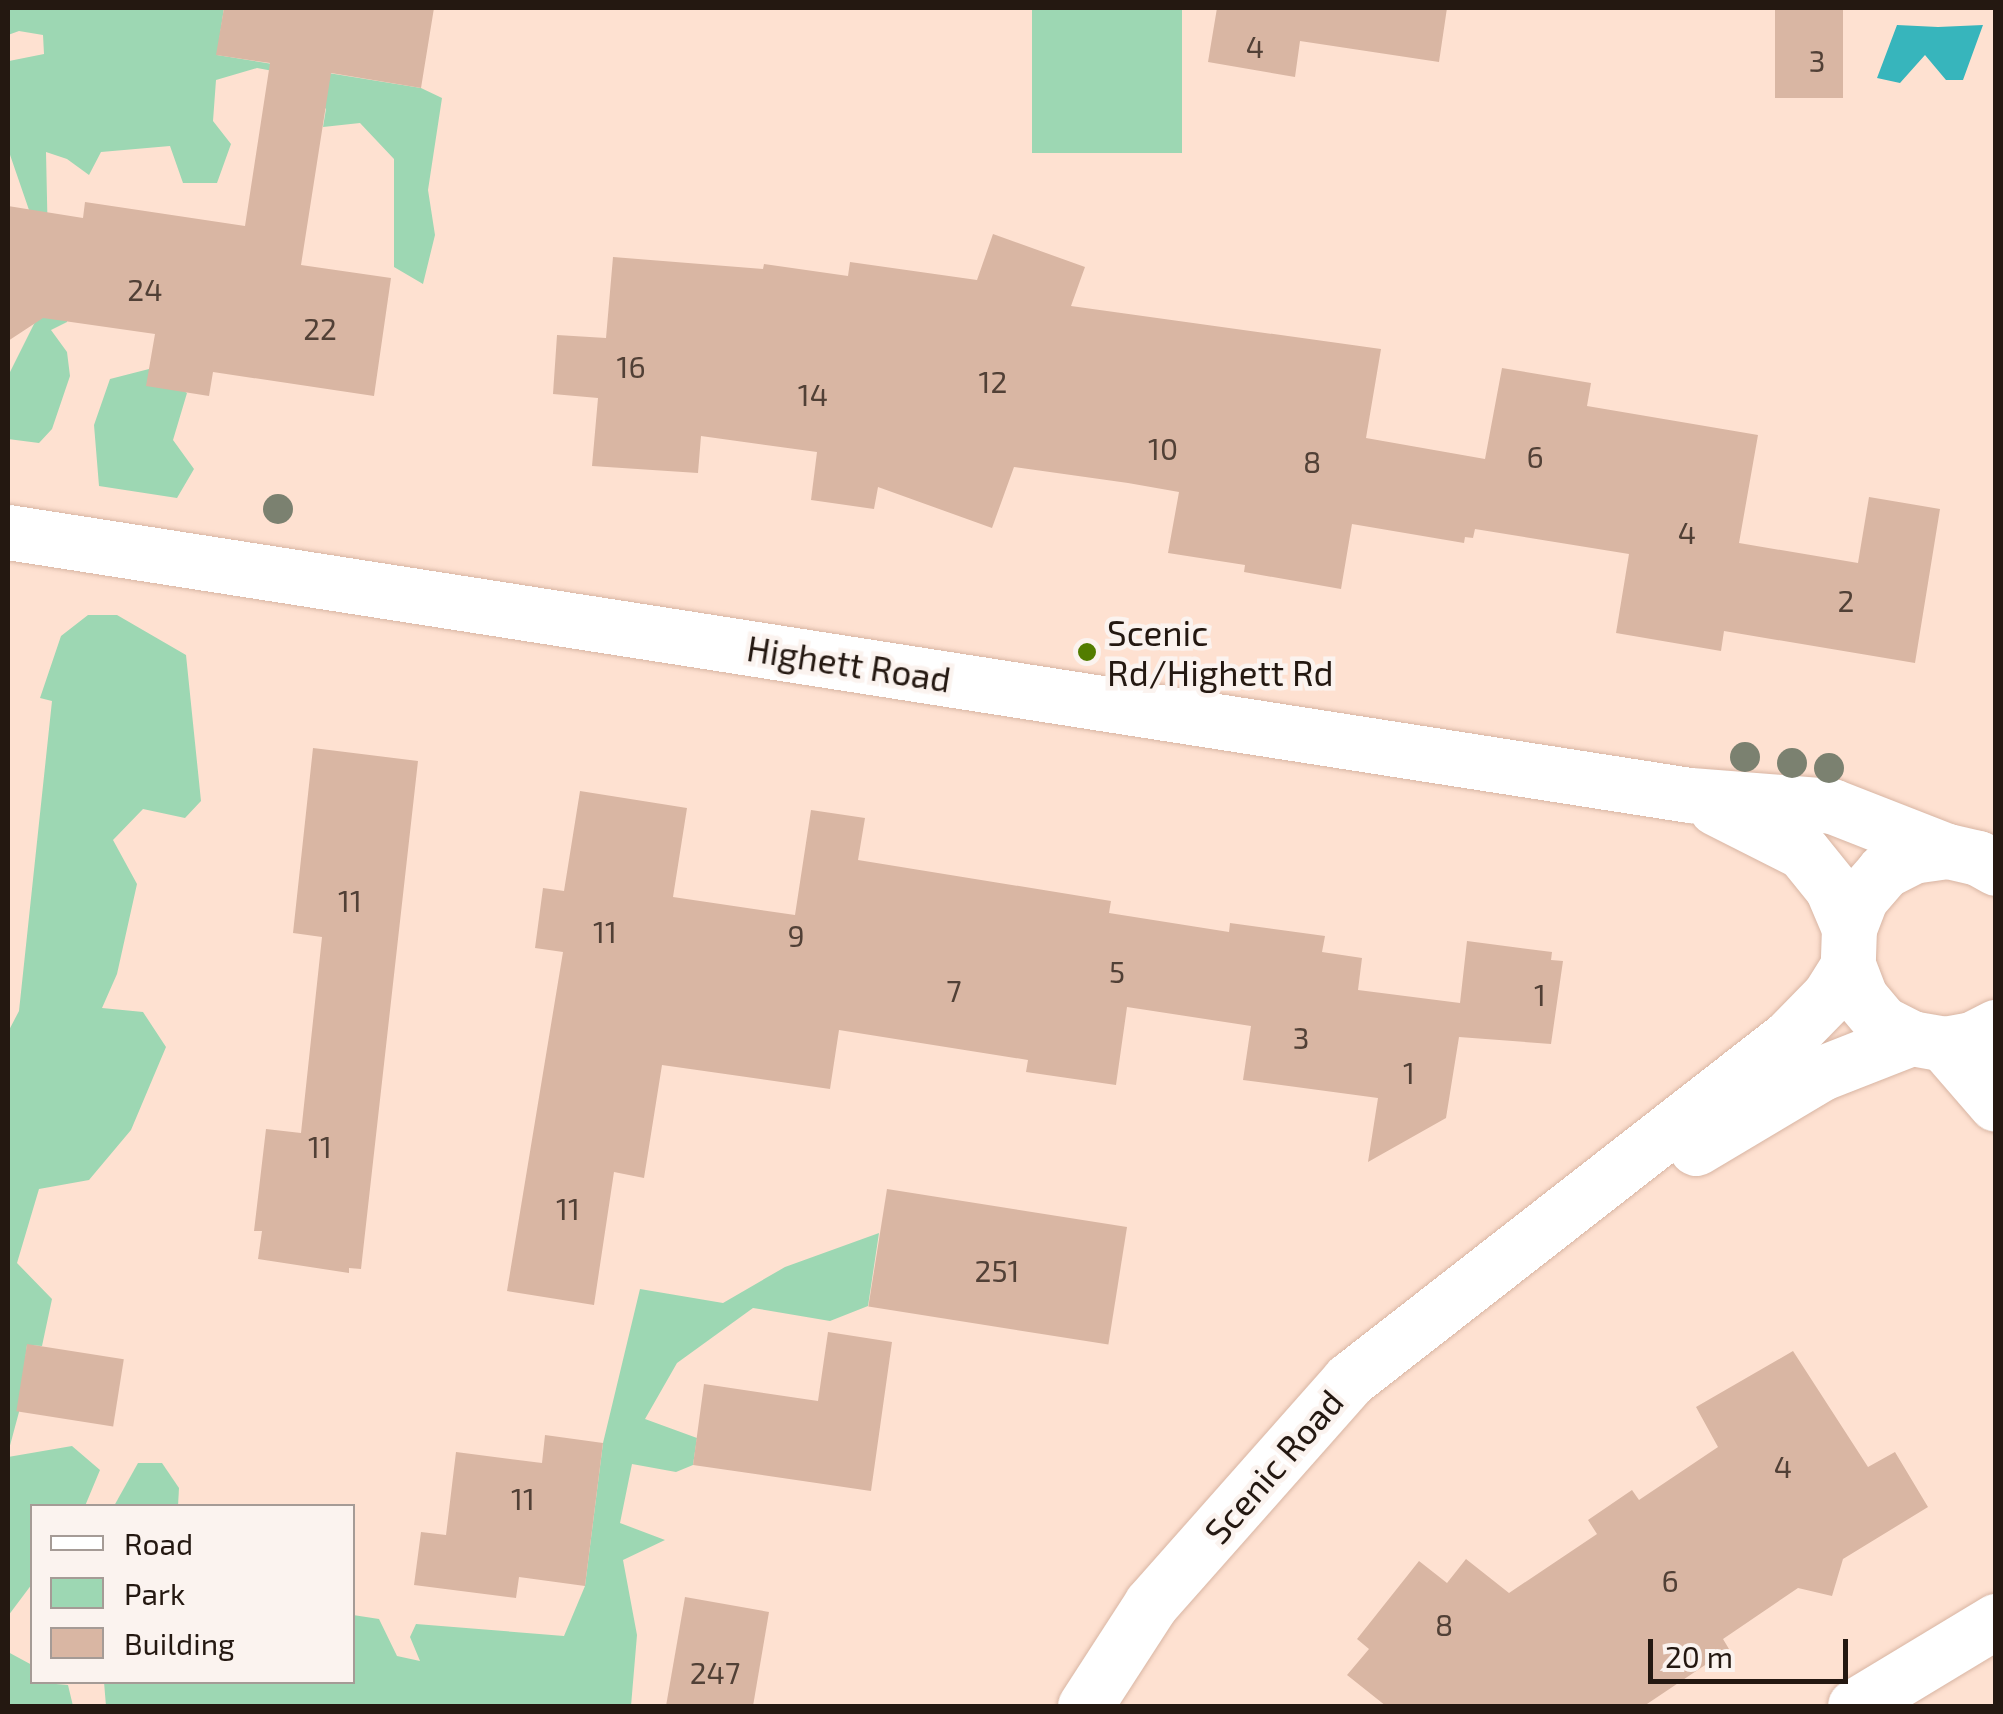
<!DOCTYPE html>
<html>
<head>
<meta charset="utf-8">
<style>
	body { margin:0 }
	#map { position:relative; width:2003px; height:1714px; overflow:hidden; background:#fee1d1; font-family:"Exo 2",sans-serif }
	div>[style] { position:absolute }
	.green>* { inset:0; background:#9dd7b3; transform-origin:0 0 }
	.water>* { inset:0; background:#37b5bc }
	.building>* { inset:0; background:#d9b6a3; transform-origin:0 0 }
	.roads { filter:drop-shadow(0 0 2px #d8b5a3) drop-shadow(0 0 2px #d8b5a3) }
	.minor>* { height:55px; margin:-27.5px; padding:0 27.5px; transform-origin:27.5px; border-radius:27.5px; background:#fff }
	.major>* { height:55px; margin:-27.5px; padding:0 27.5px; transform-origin:27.5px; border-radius:27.5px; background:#fff }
	.trees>* { width:30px; height:30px; margin:-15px; border-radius:50%; background:#7b8170 }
	.dots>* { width:28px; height:28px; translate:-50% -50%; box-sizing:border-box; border:5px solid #fbf3ef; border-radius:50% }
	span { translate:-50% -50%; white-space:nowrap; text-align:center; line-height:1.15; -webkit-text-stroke:9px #fbf3ef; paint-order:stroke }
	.number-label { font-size:30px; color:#514036 }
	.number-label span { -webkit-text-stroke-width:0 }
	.poi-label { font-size:35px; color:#241811 }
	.left { translate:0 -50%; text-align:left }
	.street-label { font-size:35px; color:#241811 }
	.frame { position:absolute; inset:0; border:10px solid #241811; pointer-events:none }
	.legend { position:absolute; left:30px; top:1504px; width:325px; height:180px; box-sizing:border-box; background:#fbf3ef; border:2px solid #a59b96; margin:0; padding:12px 18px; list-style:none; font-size:30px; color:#241811 }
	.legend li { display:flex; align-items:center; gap:20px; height:50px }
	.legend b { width:50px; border:2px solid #a59b96 }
	.scale { position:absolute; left:1648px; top:1639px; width:200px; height:45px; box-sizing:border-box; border:5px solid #241811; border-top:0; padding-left:12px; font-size:30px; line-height:35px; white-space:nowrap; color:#241811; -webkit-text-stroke:8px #fbf3ef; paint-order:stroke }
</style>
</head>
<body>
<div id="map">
	<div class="green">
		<i style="clip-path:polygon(8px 8px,224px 8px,217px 55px,421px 88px,442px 98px,428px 190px,435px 235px,423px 284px,394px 267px,394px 159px,360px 123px,323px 127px,326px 109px,295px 75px,257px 68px,216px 80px,213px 121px,231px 144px,217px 183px,183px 183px,170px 146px,101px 152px,89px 175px,67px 159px,46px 152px,48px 245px,77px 257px,67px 322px,51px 330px,67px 352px,70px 376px,52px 429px,39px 443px,8px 439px,8px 376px,38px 316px,29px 210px,8px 149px,8px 73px,9px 61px,44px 54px,43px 35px,19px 31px,8px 35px)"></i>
		<i style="left:1032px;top:8px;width:150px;height:145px"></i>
		<i style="clip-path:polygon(149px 369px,187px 393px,173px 440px,194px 469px,177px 498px,99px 486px,94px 425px,110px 379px)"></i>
		<i style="clip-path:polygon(88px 615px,117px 615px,186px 655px,201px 801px,185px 818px,143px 809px,113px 840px,137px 884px,117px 974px,102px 1008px,143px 1012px,166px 1047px,131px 1130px,89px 1180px,39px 1189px,17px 1263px,52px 1299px,42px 1346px,27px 1345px,19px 1412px,8px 1453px,8px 1032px,19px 1011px,52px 701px,40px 698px,61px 636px)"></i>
		<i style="clip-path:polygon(879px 1233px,868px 1306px,830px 1321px,753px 1308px,677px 1363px,645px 1419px,697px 1438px,693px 1465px,676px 1472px,632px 1464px,620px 1523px,665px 1540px,623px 1560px,637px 1635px,631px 1706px,106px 1706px,104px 1682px,352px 1682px,353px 1615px,379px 1619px,397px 1656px,420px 1661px,410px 1637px,416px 1624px,564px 1636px,585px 1586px,603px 1443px,640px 1289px,723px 1303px,785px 1267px)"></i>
		<i style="clip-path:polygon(72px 1446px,100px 1470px,85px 1506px,32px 1506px,32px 1584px,8px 1616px,8px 1457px)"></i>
		<i style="clip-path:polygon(138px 1463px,162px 1463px,179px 1488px,178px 1506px,114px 1506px)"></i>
		<i style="clip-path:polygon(8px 1652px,32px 1665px,32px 1682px,68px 1685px,73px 1706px,8px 1706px)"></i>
	</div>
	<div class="water">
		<i style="clip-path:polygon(1897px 25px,1938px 27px,1983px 25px,1963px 80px,1946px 80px,1925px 55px,1900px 83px,1877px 78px)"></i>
	</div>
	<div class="building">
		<i style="clip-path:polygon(224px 8px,434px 8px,421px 88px,331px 73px,301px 265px,391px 278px,374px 396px,213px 372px,209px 396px,146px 386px,155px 334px,43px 318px,8px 341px,8px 206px,83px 218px,85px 202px,245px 226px,270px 63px,216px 55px)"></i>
		<i style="clip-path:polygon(1217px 8px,1447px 8px,1439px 62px,1300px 41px,1295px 77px,1208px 62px)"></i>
		<i style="left:1775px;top:8px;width:68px;height:90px"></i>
		<i style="clip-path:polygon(993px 234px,1085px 267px,1071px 306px,1381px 349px,1366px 438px,1485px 459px,1502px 368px,1591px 383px,1587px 406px,1758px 435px,1739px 543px,1858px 563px,1869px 497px,1940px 509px,1915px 663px,1724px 631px,1721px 651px,1616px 633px,1629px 554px,1475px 529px,1473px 538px,1465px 537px,1464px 543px,1352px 524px,1341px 589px,1244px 572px,1245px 565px,1168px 553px,1179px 492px,1128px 483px,1014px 467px,992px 528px,878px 487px,874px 509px,811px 500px,817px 452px,701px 436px,698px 473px,592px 466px,598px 398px,553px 394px,557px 335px,606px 338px,613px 257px,763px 269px,764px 264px,848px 276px,850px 262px,977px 280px)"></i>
		<i style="clip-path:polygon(313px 748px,418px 761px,361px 1269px,349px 1268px,349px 1273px,258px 1259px,262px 1231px,254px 1231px,266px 1129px,301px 1133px,322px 937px,293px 933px)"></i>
		<i style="clip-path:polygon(580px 791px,687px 808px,673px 897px,795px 915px,811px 810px,865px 818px,858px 860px,1111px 901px,1109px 913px,1229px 932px,1230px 923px,1325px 936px,1322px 952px,1362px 958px,1358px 990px,1460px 1003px,1467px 941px,1552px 952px,1551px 960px,1563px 961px,1551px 1044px,1459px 1037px,1446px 1118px,1368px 1162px,1378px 1098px,1243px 1080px,1251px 1026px,1127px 1007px,1116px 1085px,1026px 1072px,1028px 1060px,839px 1030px,830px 1089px,662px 1065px,644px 1178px,614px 1172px,594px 1305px,507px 1291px,563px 952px,535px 948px,543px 888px,564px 891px)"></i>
		<i style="left:887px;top:1189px;width:243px;height:119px;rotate:9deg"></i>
		<i style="clip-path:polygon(828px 1332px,892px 1342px,871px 1491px,693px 1465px,704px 1384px,818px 1401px)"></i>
		<i style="left:27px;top:1344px;width:98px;height:68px;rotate:9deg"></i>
		<i style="clip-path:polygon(1793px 1351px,1868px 1467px,1895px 1452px,1928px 1507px,1843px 1559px,1832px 1596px,1798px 1588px,1723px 1639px,1729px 1649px,1644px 1706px,1386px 1706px,1347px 1675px,1369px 1649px,1357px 1639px,1419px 1561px,1447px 1583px,1466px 1559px,1509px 1593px,1597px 1534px,1588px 1520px,1632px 1490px,1639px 1500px,1718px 1447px,1696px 1407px)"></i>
		<i style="clip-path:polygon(545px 1435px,603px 1443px,585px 1586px,519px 1577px,516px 1598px,414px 1585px,421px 1532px,446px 1535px,456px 1452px,542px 1463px)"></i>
		<i style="clip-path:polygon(685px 1597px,769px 1612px,753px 1706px,666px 1706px)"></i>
	</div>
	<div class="roads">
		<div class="minor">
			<i style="left:8px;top:532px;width:1702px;rotate:8.89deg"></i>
			<i style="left:1690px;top:795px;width:142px;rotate:4.4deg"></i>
			<i style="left:1832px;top:806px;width:123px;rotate:21.4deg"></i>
			<i style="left:1716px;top:808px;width:97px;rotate:26.8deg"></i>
			<i style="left:1803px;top:852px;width:46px;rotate:51.1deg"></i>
			<i style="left:1832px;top:888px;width:43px;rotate:67deg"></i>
			<i style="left:1944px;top:1044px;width:79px;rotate:49.1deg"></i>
			<i style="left:1855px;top:1706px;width:165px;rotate:-31.1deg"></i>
		</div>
		<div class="major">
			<i style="left:1996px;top:868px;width:21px;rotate:-151deg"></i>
			<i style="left:1978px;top:858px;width:32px;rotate:-167deg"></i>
			<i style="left:1947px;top:851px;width:34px;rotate:172deg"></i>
			<i style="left:1913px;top:856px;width:33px;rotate:153deg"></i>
			<i style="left:1884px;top:871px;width:35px;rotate:131deg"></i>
			<i style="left:1861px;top:897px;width:33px;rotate:111deg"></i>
			<i style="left:1849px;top:928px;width:37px;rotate:92deg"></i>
			<i style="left:1848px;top:965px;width:34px;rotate:69deg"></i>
			<i style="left:1860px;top:997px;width:34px;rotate:50deg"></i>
			<i style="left:1882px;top:1023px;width:33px;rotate:27deg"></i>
			<i style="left:1911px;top:1038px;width:34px;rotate:10deg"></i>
			<i style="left:1944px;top:1044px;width:28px;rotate:-10deg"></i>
			<i style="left:1972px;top:1039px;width:27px;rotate:-27deg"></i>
			<i style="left:1696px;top:1148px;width:147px;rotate:-30.8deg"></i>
			<i style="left:1822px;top:1073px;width:96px;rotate:-21.5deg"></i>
			<i style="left:1085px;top:1706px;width:121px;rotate:-57.1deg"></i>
			<i style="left:1151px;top:1604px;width:299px;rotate:-48.5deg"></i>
			<i style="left:1349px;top:1380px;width:558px;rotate:-37.94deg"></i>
			<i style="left:1789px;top:1037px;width:57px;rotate:-45.7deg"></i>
			<i style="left:1829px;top:996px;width:36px;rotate:-58deg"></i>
		</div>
	</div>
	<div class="trees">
		<i style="left:278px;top:509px"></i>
		<i style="left:1745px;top:757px"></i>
		<i style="left:1792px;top:763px"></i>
		<i style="left:1829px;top:768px"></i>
	</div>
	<div class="dots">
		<i style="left:1087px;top:652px;background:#527d00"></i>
	</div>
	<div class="number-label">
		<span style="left:1255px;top:46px">4</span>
		<span style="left:1817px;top:60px">3</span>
		<span style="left:145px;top:289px">24</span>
		<span style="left:320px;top:328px">22</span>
		<span style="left:631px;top:366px">16</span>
		<span style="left:993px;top:381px">12</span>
		<span style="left:813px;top:394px">14</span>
		<span style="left:1163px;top:448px">10</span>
		<span style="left:1535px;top:456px">6</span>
		<span style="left:1312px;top:461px">8</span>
		<span style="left:1687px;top:532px">4</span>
		<span style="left:1846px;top:600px">2</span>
		<span style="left:350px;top:900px">11</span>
		<span style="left:605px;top:931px">11</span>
		<span style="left:796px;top:935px">9</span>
		<span style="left:1117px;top:971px">5</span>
		<span style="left:954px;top:990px">7</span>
		<span style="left:1540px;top:994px">1</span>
		<span style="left:1301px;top:1037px">3</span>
		<span style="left:1409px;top:1072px">1</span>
		<span style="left:320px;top:1146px">11</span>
		<span style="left:568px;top:1208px">11</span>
		<span style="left:997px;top:1270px">251</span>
		<span style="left:1783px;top:1466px">4</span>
		<span style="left:523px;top:1498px">11</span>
		<span style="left:1670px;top:1580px">6</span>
		<span style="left:1444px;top:1624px">8</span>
		<span style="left:715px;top:1672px">247</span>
	</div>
	<div class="poi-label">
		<span class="left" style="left:1107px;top:652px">Scenic<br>Rd/Highett Rd</span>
	</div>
	<div class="street-label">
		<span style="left:849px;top:663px;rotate:9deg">Highett Road</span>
		<span style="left:1273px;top:1466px;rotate:-49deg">Scenic Road</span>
	</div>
	<div class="frame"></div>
	<ul class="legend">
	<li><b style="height:12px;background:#fff"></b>Road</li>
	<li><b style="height:28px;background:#9dd7b3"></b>Park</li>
	<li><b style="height:28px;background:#d9b6a3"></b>Building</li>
	</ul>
	<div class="scale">20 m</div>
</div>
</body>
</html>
